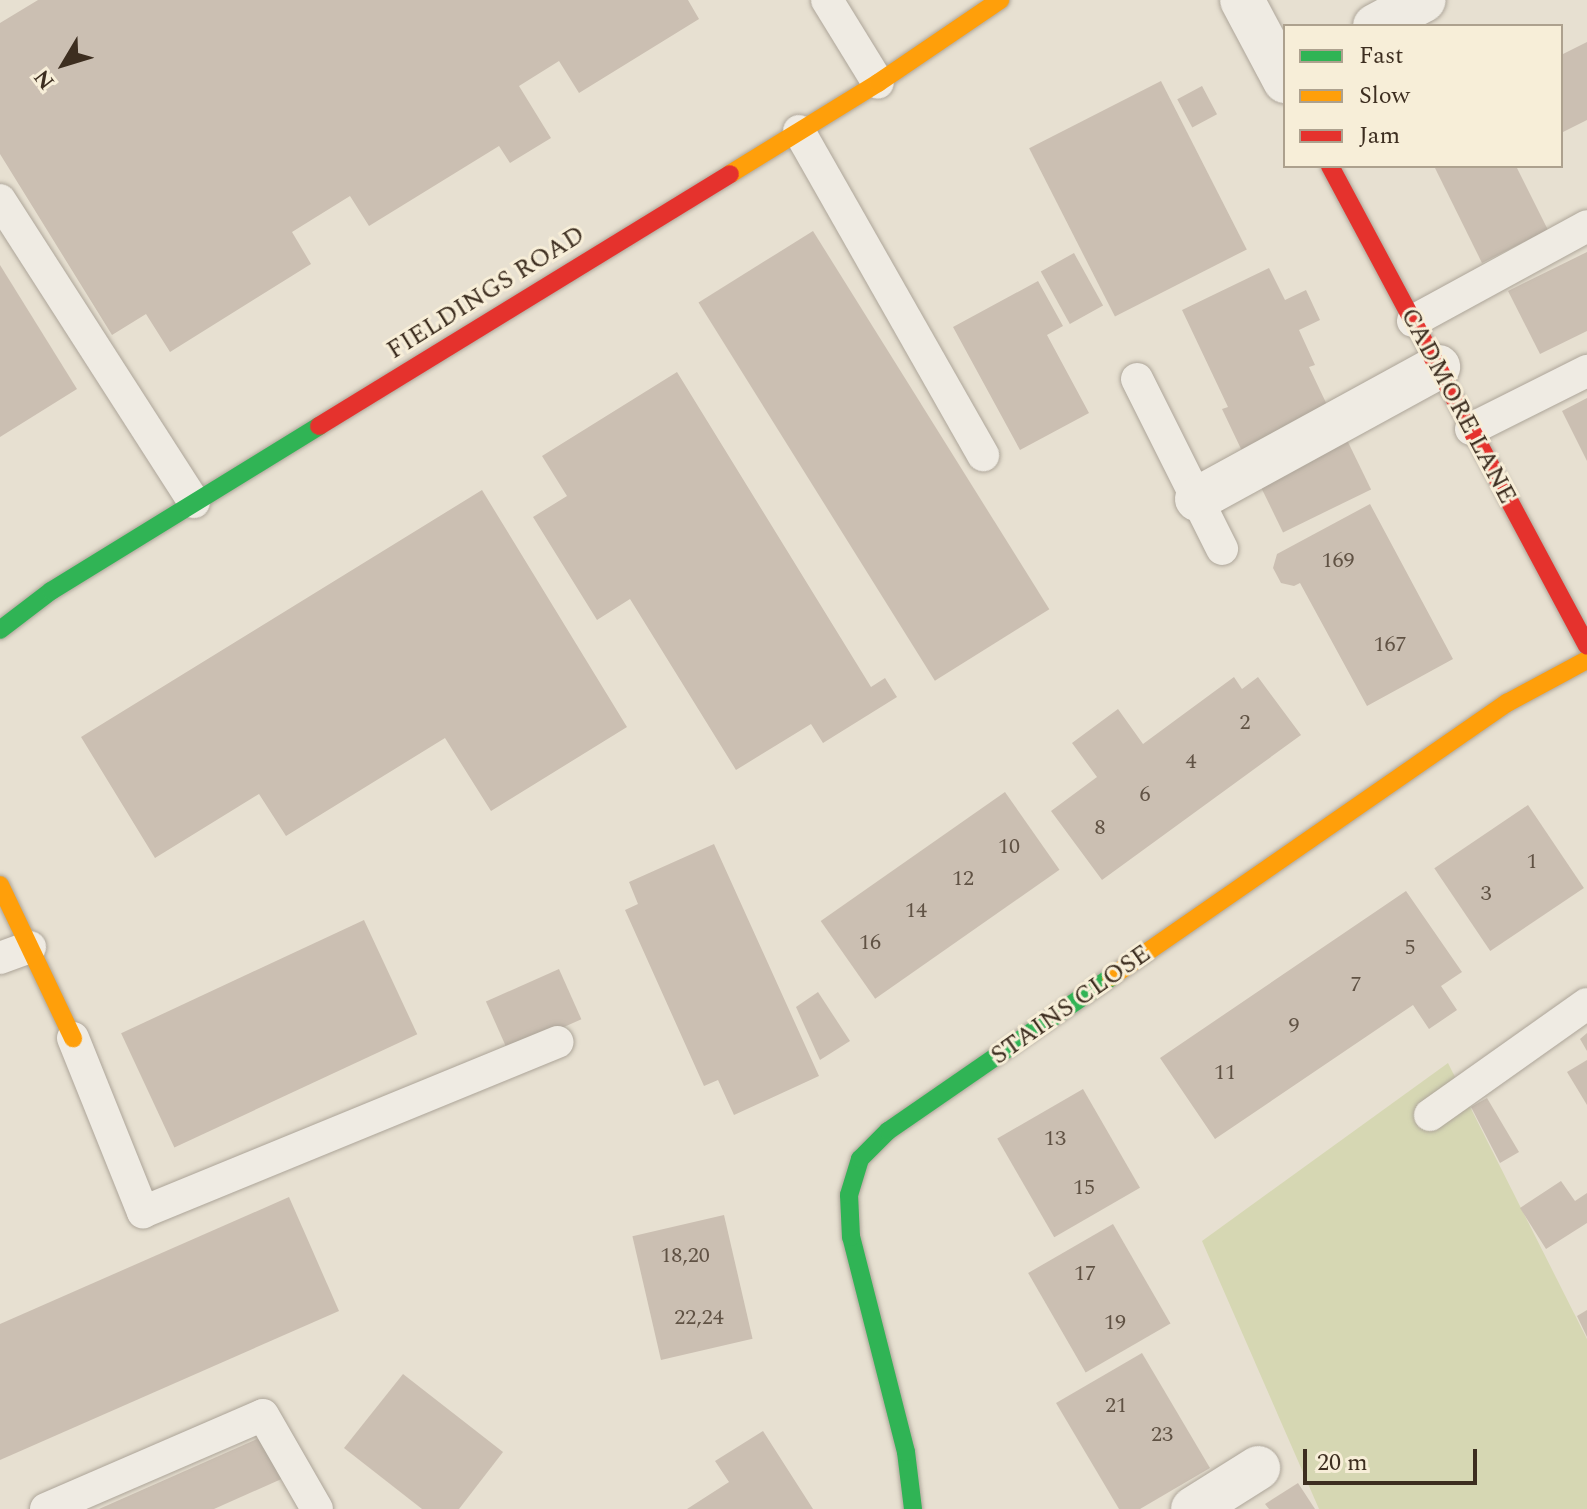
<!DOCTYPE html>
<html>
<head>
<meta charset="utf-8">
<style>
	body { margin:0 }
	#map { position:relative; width:1587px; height:1509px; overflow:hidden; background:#e7e0d1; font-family:Spectral,serif }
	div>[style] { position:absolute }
	.green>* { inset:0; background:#d6d7b3 }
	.building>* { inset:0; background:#cbbfb2; transform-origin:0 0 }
	.roads { filter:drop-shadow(0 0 2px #ada599) drop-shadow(0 0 2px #ada599) }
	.lane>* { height:32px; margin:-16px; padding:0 16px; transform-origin:16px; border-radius:16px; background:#efebe3 }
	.street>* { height:44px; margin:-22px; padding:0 22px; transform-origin:22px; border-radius:22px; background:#efebe3 }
	.fast>* { height:18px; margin:-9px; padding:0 9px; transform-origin:9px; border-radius:9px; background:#30b455 }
	.slow>* { height:18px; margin:-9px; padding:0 9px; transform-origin:9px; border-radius:9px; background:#ff9f0a }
	.jam>* { height:18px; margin:-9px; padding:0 9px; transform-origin:9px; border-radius:9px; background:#e5322d }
	span { translate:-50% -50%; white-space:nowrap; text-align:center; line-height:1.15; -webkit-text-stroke:6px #f7eed8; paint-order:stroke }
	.number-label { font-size:22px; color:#605244 }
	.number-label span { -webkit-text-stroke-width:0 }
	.street-label { font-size:26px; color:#3d2e20 }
	.legend { position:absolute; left:1283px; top:24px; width:280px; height:144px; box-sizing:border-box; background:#f7eed8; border:2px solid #ada18e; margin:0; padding:10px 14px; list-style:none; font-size:24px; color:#3d2e20 }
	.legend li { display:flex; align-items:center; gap:16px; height:40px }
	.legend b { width:40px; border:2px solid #ada18e }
	.north { position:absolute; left:24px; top:24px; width:80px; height:80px; -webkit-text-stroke:6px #f7eed8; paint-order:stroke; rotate:232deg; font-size:22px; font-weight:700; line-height:32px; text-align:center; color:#3d2e20 }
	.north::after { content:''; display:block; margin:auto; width:28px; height:36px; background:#3d2e20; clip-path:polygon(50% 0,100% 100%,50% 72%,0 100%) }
	.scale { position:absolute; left:1303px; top:1449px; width:174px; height:36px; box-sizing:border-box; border:4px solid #3d2e20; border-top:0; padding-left:10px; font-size:24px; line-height:28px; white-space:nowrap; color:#3d2e20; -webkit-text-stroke:6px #f7eed8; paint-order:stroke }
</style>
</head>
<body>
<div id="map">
	<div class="green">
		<i style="clip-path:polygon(1448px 1063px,1587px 1339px,1587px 1509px,1319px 1509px,1202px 1241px)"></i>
	</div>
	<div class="building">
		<i style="clip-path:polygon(38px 0,688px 0,699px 19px,579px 93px,559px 61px,519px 86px,551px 138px,510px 163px,499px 146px,369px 226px,350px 196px,292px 232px,311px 264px,170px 352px,146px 314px,112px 335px,0 154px,0 23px)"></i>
		<i style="clip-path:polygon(1587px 42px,1587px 120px,1561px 133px,1561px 55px)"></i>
		<i style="left:1161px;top:81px;width:189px;height:148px;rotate:63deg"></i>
		<i style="left:1202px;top:86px;width:32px;height:28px;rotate:62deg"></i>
		<i style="clip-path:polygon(1434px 166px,1516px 166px,1548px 230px,1482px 263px)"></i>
		<i style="left:813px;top:231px;width:446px;height:135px;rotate:58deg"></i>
		<i style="clip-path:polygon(1587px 252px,1587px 331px,1540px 354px,1508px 291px)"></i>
		<i style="left:1074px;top:253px;width:60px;height:38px;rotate:61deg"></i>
		<i style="clip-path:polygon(0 265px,77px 389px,0 437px)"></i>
		<i style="clip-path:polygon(1269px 268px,1285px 300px,1306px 290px,1320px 320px,1299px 330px,1315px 365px,1309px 367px,1329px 409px,1242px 451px,1222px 409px,1228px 407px,1182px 310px)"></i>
		<i style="clip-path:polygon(1038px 281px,1063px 326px,1047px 335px,1089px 413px,1020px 450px,953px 327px)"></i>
		<i style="clip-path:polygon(677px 372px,871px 687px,885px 678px,897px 697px,823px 743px,811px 724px,736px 770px,630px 599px,597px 620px,533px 517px,567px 496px,542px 456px)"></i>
		<i style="clip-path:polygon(1587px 398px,1587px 461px,1562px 411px)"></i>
		<i style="left:1347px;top:440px;width:55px;height:98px;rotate:64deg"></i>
		<i style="clip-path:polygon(482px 490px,627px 727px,491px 811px,445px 738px,286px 836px,259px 794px,155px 858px,81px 737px)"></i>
		<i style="clip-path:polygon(1370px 504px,1453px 659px,1367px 706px,1300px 583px,1294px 586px,1281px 583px,1273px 568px,1277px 554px)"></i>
		<i style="clip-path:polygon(1234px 677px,1242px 689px,1258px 677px,1301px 735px,1102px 880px,1051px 811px,1097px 777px,1072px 743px,1118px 709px,1143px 744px)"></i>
		<i style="left:1005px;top:792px;width:95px;height:225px;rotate:55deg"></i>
		<i style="left:1528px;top:805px;width:100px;height:113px;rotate:56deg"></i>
		<i style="clip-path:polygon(714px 844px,819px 1076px,734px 1115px,718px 1080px,704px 1086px,625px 910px,638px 904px,629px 882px)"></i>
		<i style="clip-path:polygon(1406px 891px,1462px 972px,1441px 986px,1457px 1010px,1429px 1029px,1413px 1005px,1215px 1139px,1160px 1058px)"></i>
		<i style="left:364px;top:920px;width:126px;height:268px;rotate:65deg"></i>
		<i style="left:559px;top:969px;width:55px;height:80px;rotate:66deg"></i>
		<i style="clip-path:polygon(818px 992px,850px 1041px,820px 1060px,796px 1007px)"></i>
		<i style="clip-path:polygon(1587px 1033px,1587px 1051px,1580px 1039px)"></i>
		<i style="clip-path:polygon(1587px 1060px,1587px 1105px,1567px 1072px)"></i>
		<i style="left:1083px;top:1089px;width:114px;height:99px;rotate:60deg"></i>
		<i style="clip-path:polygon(1487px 1098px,1519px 1152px,1500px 1163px,1471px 1107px)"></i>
		<i style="clip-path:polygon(1561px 1181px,1575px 1201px,1587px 1193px,1587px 1223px,1546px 1249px,1520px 1208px)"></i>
		<i style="clip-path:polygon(289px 1197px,339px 1311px,0 1460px,0 1324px)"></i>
		<i style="left:724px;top:1215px;width:127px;height:94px;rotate:77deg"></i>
		<i style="left:1113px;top:1224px;width:115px;height:98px;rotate:60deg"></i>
		<i style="clip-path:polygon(1587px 1310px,1587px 1337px,1577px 1316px)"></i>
		<i style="clip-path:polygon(1142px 1353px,1210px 1468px,1140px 1509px,1119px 1509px,1056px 1403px)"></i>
		<i style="clip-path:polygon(403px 1374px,503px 1452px,459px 1509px,422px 1509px,344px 1448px)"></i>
		<i style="clip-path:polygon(763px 1431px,813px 1509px,687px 1509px,729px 1482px,715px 1461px)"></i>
		<i style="clip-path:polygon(266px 1435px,286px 1477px,214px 1509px,99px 1509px)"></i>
		<i style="clip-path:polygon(1298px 1483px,1315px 1509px,1269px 1509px,1265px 1504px)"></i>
	</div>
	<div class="roads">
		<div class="lane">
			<i style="left:827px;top:0;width:97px;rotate:58.4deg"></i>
			<i style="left:799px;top:131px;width:373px;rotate:60.4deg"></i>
			<i style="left:0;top:200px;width:359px;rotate:57.3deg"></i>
			<i style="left:1413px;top:321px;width:198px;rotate:-28.6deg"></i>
			<i style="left:1137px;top:379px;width:190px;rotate:63.4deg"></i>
			<i style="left:1471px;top:429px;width:130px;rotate:-26.6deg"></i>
			<i style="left:0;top:958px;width:32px;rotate:-20deg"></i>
			<i style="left:73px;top:1038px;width:188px;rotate:68.1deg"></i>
			<i style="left:143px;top:1212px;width:448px;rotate:-22.3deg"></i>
			<i style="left:1430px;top:1115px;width:192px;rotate:-35.3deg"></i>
			<i style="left:46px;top:1509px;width:236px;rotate:-23.4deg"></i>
			<i style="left:263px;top:1415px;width:108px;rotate:60.1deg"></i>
		</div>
		<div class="street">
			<i style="left:1242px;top:0;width:92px;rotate:62deg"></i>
			<i style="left:1375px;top:26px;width:55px;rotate:-28deg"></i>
			<i style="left:1197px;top:499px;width:275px;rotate:-28.7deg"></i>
			<i style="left:1193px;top:1509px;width:77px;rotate:-32.2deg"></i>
		</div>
		<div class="fast">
			<i style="left:0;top:630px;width:64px;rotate:-37.4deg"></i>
			<i style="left:51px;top:591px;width:315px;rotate:-31.6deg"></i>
			<i style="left:913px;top:1509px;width:57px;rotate:-97deg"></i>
			<i style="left:906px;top:1452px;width:222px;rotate:-104.3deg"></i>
			<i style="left:851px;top:1237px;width:42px;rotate:-92.7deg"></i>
			<i style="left:849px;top:1195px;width:38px;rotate:-73deg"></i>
			<i style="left:860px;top:1159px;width:40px;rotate:-45deg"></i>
			<i style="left:888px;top:1131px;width:271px;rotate:-34.6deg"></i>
		</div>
		<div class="slow">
			<i style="left:730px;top:174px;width:174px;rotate:-31.6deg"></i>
			<i style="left:878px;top:83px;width:148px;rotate:-34.2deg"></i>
			<i style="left:0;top:885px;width:170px;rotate:64.5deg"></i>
			<i style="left:1111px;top:977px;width:482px;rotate:-34.7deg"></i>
			<i style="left:1507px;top:703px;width:91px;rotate:-28.3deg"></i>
		</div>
		<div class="jam">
			<i style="left:1330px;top:166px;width:544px;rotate:61.83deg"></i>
			<i style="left:319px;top:426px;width:482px;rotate:-31.5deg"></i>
		</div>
	</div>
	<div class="number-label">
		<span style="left:1338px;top:561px">169</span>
		<span style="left:1390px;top:645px">167</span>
		<span style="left:1245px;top:723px">2</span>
		<span style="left:1191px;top:762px">4</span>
		<span style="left:1145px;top:795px">6</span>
		<span style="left:1100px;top:828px">8</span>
		<span style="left:1009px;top:847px">10</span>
		<span style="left:1532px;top:862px">1</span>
		<span style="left:963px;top:879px">12</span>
		<span style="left:1486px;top:894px">3</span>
		<span style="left:916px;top:911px">14</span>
		<span style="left:870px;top:943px">16</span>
		<span style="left:1410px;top:948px">5</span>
		<span style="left:1356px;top:985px">7</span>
		<span style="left:1294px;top:1026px">9</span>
		<span style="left:1225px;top:1073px">11</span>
		<span style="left:1055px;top:1139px">13</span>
		<span style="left:1084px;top:1188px">15</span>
		<span style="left:685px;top:1256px">18,20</span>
		<span style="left:1085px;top:1274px">17</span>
		<span style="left:699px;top:1318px">22,24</span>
		<span style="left:1115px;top:1323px">19</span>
		<span style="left:1116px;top:1406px">21</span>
		<span style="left:1162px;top:1435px">23</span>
	</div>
	<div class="street-label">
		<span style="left:486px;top:293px;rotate:-32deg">FIELDINGS ROAD</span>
		<span style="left:1458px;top:406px;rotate:62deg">CADMORE LANE</span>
		<span style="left:1071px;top:1005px;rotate:-35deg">STAINS CLOSE</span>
	</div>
	<ul class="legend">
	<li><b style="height:10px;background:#30b455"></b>Fast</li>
	<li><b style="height:10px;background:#ff9f0a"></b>Slow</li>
	<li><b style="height:10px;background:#e5322d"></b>Jam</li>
	</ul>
	<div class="north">N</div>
	<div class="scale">20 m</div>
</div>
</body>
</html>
